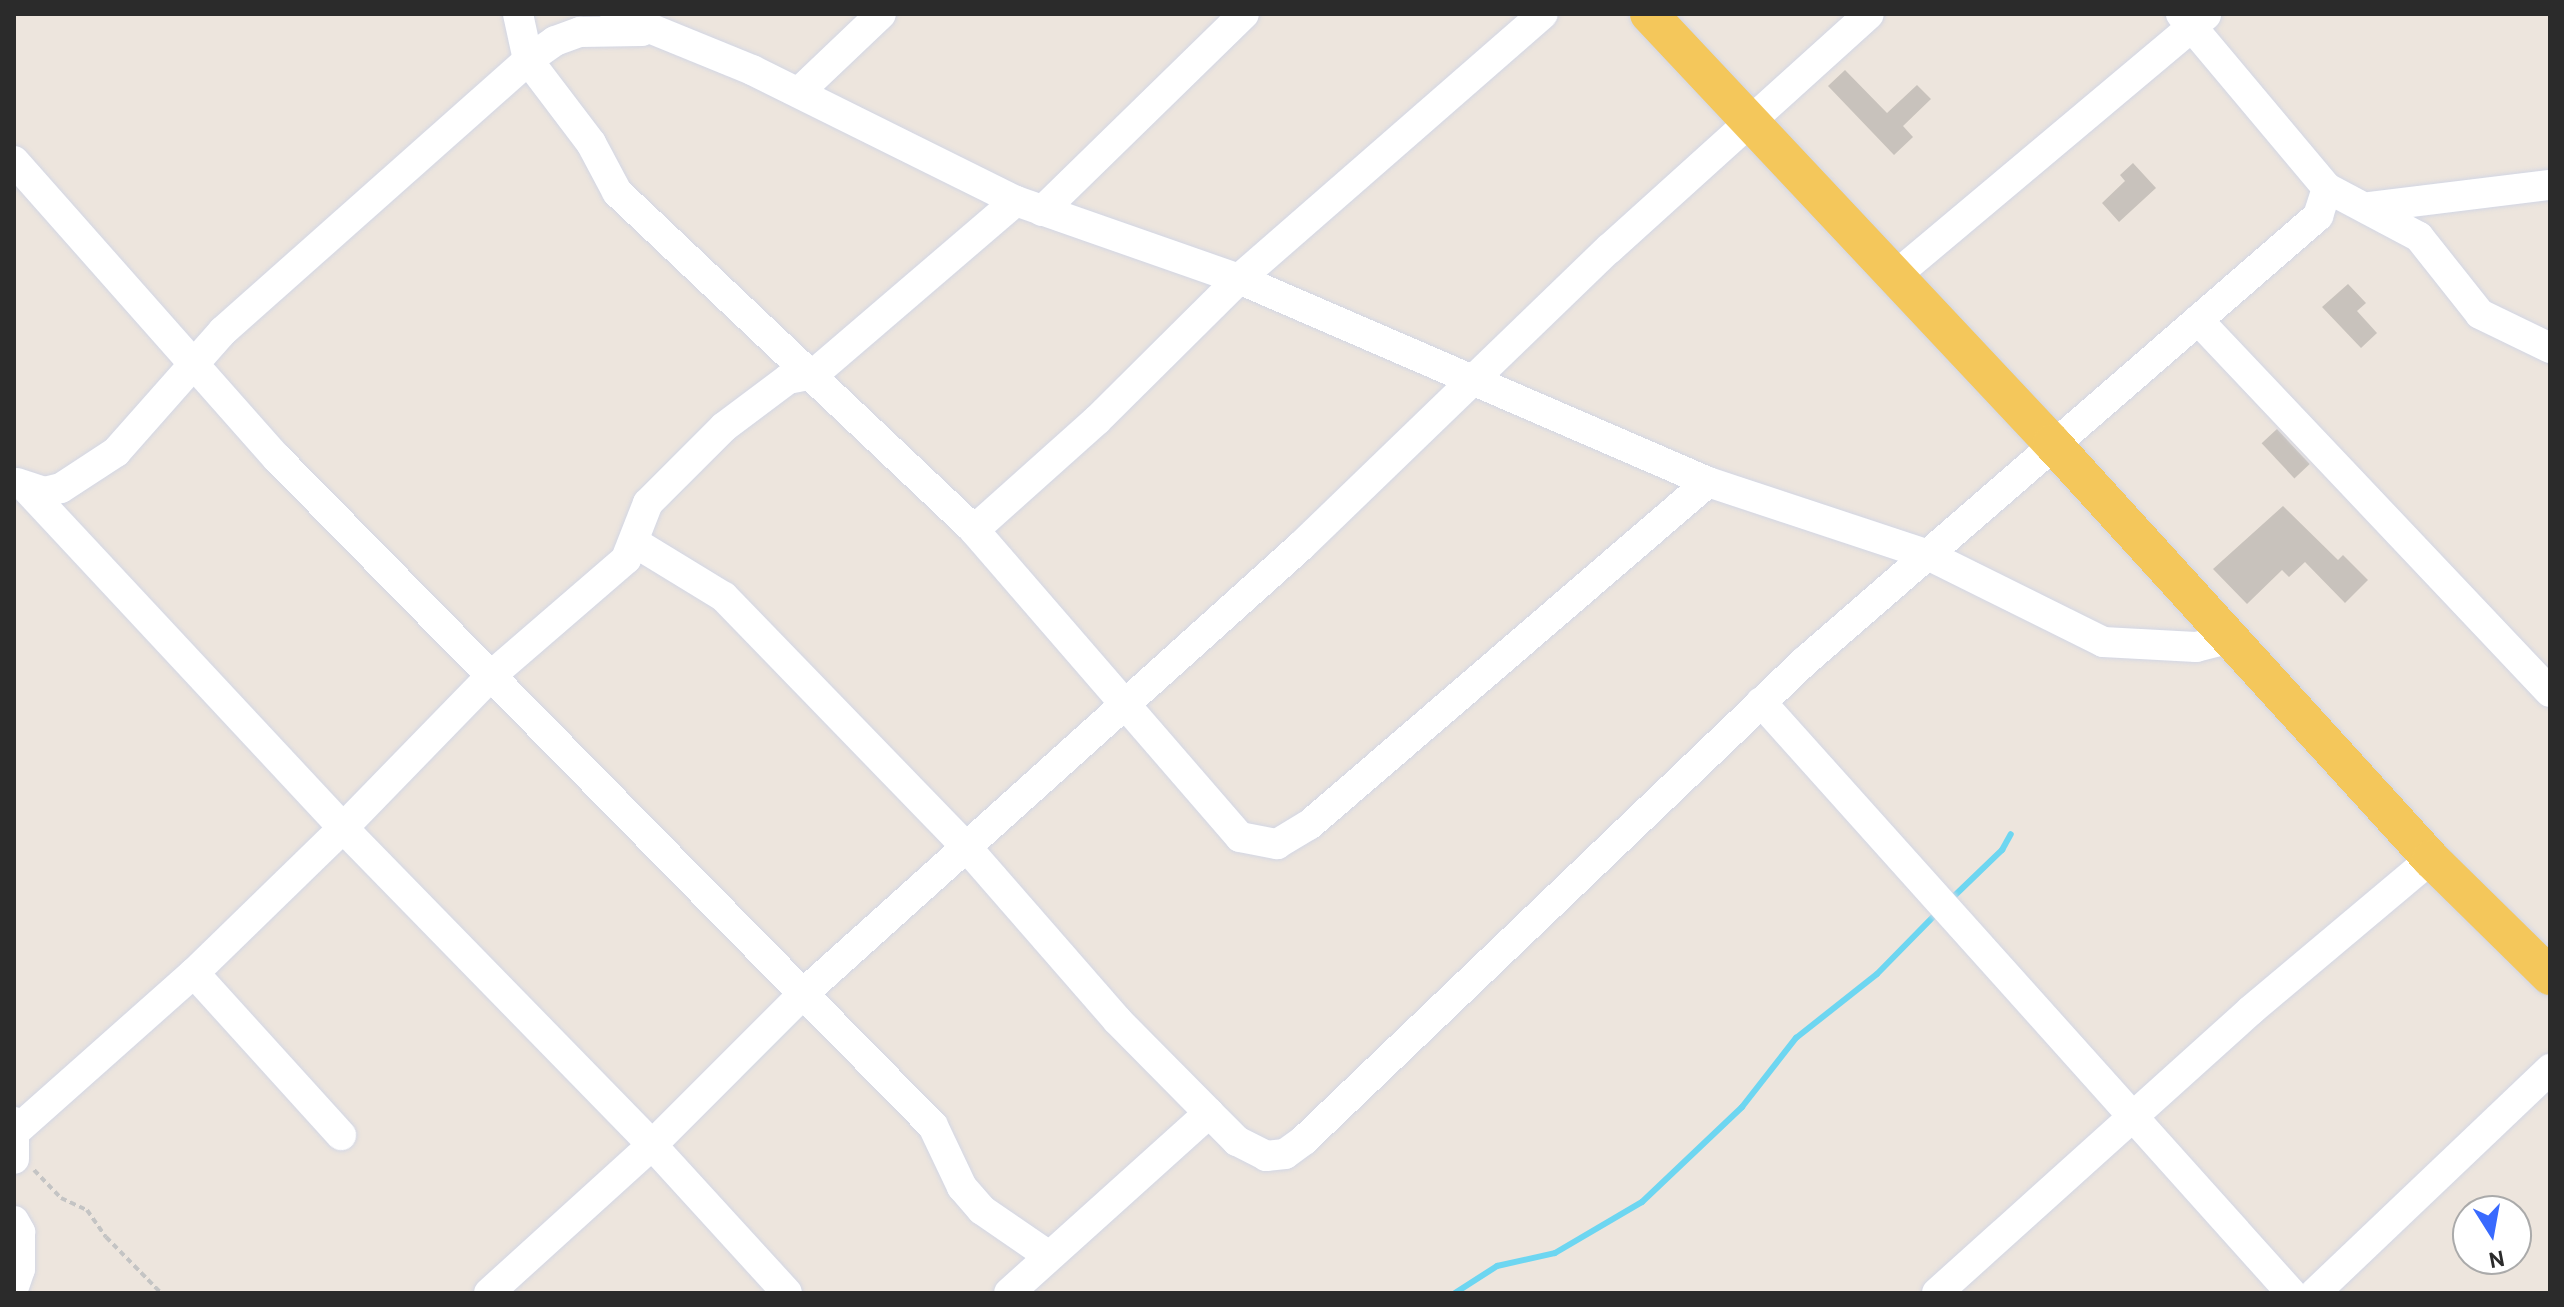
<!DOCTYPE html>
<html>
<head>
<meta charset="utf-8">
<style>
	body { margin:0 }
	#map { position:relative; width:2564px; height:1307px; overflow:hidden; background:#ede5dd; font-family:Overpass,sans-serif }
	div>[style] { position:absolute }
	.stream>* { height:6px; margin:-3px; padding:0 3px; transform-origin:3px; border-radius:3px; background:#6dd6f1 }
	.building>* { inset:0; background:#c8c2bc; transform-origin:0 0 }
	.path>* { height:4px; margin-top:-2px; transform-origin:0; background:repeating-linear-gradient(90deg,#c4c4c4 0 6px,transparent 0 10px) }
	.roads { filter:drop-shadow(0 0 2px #d2d6e4) drop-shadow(0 0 2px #d2d6e4) }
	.minor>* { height:30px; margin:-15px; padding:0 15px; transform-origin:15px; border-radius:15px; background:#fff }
	.major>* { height:38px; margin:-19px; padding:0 19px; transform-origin:19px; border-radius:19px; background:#f4c75b }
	span { translate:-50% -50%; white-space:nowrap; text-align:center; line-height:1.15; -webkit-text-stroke:6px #fff; paint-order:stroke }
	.frame { position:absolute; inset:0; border:16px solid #2b2b2b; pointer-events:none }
	.north { position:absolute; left:2452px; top:1195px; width:80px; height:80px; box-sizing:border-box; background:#fff; border:2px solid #aaa; border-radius:50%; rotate:169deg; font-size:22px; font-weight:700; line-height:32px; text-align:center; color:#2b2b2b }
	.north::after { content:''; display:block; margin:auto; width:28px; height:36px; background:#396afe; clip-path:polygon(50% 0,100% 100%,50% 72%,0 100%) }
</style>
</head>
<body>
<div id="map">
	<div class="stream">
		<i style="left:1949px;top:901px;width:74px;rotate:-43.9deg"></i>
		<i style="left:2002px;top:850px;width:18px;rotate:-61deg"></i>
		<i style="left:1455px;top:1293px;width:50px;rotate:-32.7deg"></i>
		<i style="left:1497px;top:1266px;width:59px;rotate:-12.6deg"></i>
		<i style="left:1555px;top:1253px;width:101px;rotate:-30.4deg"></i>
		<i style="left:1642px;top:1202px;width:138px;rotate:-43.5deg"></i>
		<i style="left:1742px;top:1107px;width:88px;rotate:-52deg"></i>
		<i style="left:1796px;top:1038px;width:103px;rotate:-38.3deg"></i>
		<i style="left:1877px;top:974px;width:87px;rotate:-45.5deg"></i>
	</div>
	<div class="building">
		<i style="clip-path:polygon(1845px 70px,1887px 113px,1917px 85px,1931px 99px,1903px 126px,1913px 137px,1894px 155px,1828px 86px)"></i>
		<i style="clip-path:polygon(2133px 163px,2156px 188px,2119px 222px,2102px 203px,2125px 181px,2120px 175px)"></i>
		<i style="clip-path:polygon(2348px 284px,2366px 303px,2357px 311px,2377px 333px,2361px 348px,2322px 307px)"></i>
		<i style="left:2277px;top:429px;width:48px;height:21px;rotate:47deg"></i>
		<i style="clip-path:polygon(2283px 506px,2338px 560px,2343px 555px,2368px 580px,2345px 603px,2305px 562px,2289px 577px,2282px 570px,2247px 604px,2213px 569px)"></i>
	</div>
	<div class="path">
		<i style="left:34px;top:1170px;width:39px;rotate:46deg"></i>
		<i style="left:61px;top:1198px;width:29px;rotate:25deg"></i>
		<i style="left:87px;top:1210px;width:33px;rotate:55deg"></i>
		<i style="left:106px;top:1237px;width:78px;rotate:45.5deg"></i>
	</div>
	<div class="roads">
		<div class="minor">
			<i style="left:518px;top:14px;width:47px;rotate:77.7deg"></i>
			<i style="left:528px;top:60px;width:104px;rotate:52.8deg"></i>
			<i style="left:591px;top:143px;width:55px;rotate:62deg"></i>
			<i style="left:617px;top:192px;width:492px;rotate:43.4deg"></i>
			<i style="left:974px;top:530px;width:406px;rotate:49.1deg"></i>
			<i style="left:1240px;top:837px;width:38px;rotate:11deg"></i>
			<i style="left:1277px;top:844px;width:37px;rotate:-31deg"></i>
			<i style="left:1309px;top:825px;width:526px;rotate:-40.68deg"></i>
			<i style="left:615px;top:14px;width:148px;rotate:22.2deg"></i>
			<i style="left:752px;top:70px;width:295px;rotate:26.4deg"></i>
			<i style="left:1016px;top:201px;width:236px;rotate:19.3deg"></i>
			<i style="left:1239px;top:279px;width:511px;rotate:23.4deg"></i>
			<i style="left:1708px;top:482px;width:230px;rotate:18.3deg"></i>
			<i style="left:1926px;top:554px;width:198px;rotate:26.4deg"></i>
			<i style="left:2103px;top:642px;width:93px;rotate:3.1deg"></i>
			<i style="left:2196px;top:647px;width:38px;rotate:-14deg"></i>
			<i style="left:2181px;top:14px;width:227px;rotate:50deg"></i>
			<i style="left:2327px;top:188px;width:104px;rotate:28deg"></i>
			<i style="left:2419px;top:237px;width:98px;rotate:51.6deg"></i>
			<i style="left:2480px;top:314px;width:78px;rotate:25.9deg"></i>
			<i style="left:799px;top:92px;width:113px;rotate:-43.6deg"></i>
			<i style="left:14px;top:161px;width:397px;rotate:48.5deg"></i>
			<i style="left:277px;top:458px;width:936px;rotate:45.52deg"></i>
			<i style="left:933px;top:1126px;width:68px;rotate:64.6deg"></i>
			<i style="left:962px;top:1187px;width:30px;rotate:49deg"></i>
			<i style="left:982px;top:1210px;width:81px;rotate:34.5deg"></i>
			<i style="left:2370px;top:207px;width:181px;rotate:-7deg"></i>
			<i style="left:1042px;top:211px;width:282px;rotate:-44.3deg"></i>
			<i style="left:1895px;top:276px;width:406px;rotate:-40deg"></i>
			<i style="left:2198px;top:320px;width:512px;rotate:46.58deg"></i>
			<i style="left:17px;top:483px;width:28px;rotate:18deg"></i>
			<i style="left:44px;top:492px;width:17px;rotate:-13deg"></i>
			<i style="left:61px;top:488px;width:66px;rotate:-33.2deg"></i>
			<i style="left:116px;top:452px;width:162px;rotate:-48.5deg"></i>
			<i style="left:223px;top:331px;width:408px;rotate:-41.6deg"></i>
			<i style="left:528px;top:60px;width:33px;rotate:-35deg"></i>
			<i style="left:555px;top:41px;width:27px;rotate:-20deg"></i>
			<i style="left:580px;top:32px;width:62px;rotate:-0.9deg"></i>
			<i style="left:27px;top:489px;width:463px;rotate:47deg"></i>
			<i style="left:343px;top:828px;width:215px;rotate:-45.8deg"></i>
			<i style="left:493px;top:674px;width:176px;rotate:-40.8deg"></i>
			<i style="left:626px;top:559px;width:60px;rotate:-68.6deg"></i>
			<i style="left:648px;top:503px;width:107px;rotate:-45deg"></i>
			<i style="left:724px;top:427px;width:80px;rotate:-36.9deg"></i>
			<i style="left:788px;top:379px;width:26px;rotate:-11deg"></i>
			<i style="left:814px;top:374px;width:266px;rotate:-40.6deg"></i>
			<i style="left:974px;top:530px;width:165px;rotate:-41.8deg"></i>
			<i style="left:1097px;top:420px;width:200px;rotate:-44.8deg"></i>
			<i style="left:1239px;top:279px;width:403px;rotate:-41.1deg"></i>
			<i style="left:634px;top:542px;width:105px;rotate:31.4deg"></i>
			<i style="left:724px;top:597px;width:351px;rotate:45.9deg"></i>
			<i style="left:968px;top:849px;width:227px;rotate:48.9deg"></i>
			<i style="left:1117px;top:1020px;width:131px;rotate:45.3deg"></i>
			<i style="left:1209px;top:1113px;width:269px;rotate:138deg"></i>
			<i style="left:1761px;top:702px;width:794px;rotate:48.11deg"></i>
			<i style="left:194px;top:973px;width:219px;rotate:47.8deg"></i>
			<i style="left:1209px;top:1113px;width:40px;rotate:45deg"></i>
			<i style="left:1237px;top:1141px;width:33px;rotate:27deg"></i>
			<i style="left:1266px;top:1156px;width:19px;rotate:-6deg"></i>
			<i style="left:1285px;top:1154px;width:24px;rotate:-36deg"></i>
			<i style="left:1304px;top:1140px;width:692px;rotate:-43.71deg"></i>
			<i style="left:1804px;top:662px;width:681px;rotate:-40.95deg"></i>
			<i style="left:2318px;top:216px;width:29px;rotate:-72deg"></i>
			<i style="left:14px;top:1122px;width:37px;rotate:90deg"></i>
			<i style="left:17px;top:1130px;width:237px;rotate:-41.6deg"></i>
			<i style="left:194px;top:973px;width:208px;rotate:-44.2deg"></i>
			<i style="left:343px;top:828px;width:443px;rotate:45.7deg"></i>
			<i style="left:652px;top:1145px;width:200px;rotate:47.6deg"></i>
			<i style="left:14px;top:1221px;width:13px;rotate:61deg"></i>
			<i style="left:20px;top:1232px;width:37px;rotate:90deg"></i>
			<i style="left:20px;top:1269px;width:18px;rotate:109deg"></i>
			<i style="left:489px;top:1293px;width:220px;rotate:-42.2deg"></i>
			<i style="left:652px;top:1145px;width:216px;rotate:-45deg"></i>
			<i style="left:805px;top:992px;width:667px;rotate:-41.96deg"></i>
			<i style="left:1301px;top:546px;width:428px;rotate:-44deg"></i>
			<i style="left:1609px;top:249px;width:350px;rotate:-42.1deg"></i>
			<i style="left:1937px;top:1293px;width:423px;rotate:-42deg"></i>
			<i style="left:2251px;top:1010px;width:235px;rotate:-40deg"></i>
			<i style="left:2315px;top:1293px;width:325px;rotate:-43.6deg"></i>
		</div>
		<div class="major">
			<i style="left:1649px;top:14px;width:589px;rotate:46.79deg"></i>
			<i style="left:2052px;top:443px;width:563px;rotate:47.66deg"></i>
			<i style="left:2431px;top:859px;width:167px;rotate:44.5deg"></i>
		</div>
	</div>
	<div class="frame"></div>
	<div class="north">N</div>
</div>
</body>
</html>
